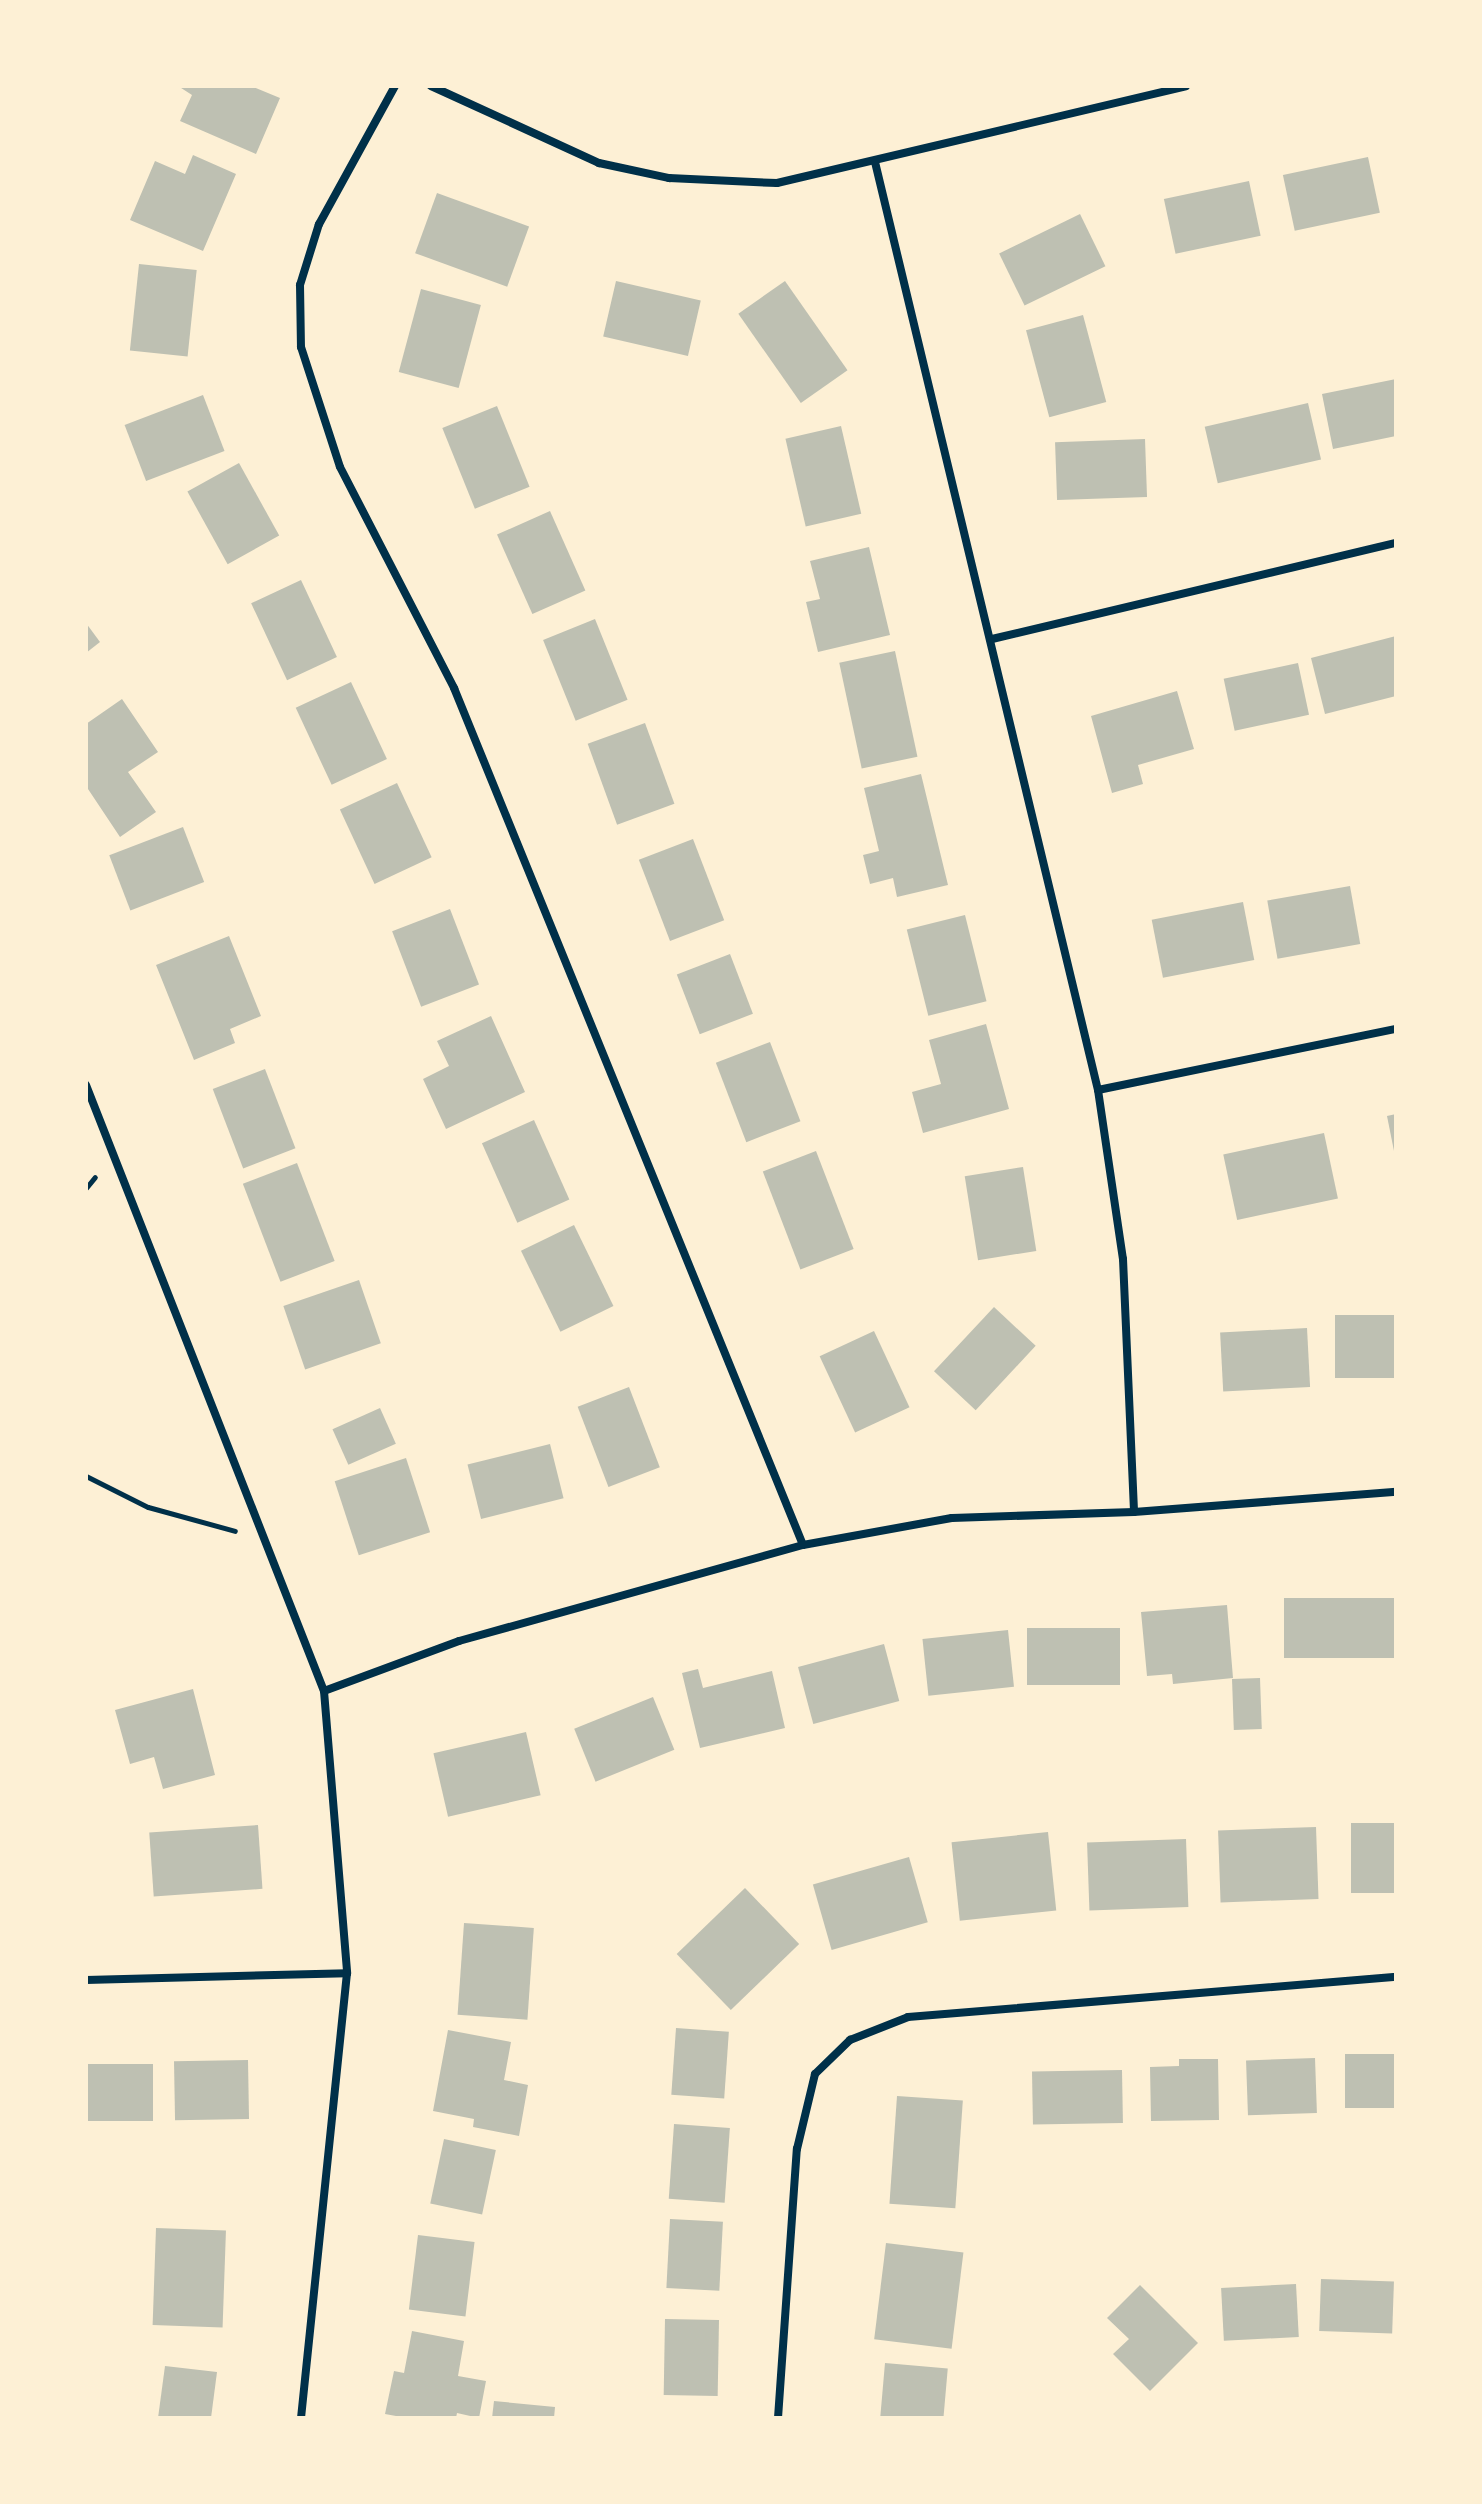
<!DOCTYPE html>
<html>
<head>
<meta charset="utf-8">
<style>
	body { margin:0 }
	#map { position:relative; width:1482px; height:2504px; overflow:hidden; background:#fdf0d5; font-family:Roboto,sans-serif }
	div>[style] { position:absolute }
	.building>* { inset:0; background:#bec0b2; transform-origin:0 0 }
	.path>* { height:5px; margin:-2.5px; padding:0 2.5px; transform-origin:2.5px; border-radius:2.5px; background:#003049 }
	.minor>* { height:8px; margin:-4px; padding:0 4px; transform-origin:4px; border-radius:4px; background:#003049 }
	span { translate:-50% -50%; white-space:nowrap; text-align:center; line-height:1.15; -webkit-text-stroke:7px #fdf0d5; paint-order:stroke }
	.frame { position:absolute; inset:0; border:88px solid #fdf0d5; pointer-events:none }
</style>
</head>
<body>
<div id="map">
	<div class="building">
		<i style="clip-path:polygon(178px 86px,251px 86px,280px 98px,256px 154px,180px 121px,192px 95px)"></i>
		<i style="clip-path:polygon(193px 155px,236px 174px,203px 251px,130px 220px,155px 161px,185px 174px)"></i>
		<i style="left:1368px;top:157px;width:57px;height:87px;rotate:78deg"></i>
		<i style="left:1249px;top:181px;width:56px;height:87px;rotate:78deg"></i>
		<i style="left:437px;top:193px;width:98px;height:64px;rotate:20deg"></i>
		<i style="left:1080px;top:214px;width:58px;height:90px;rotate:64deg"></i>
		<i style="left:139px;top:264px;width:58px;height:87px;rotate:6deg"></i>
		<i style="left:616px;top:281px;width:87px;height:57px;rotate:13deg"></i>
		<i style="left:785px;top:281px;width:109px;height:57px;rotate:55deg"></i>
		<i style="left:421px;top:289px;width:62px;height:86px;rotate:15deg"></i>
		<i style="left:1083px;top:315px;width:90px;height:59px;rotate:75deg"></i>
		<i style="clip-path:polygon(1396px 379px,1396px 436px,1333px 449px,1322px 394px)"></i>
		<i style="left:203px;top:395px;width:60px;height:84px;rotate:69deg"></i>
		<i style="left:1308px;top:403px;width:58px;height:106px;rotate:77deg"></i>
		<i style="left:497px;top:406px;width:87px;height:59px;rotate:68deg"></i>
		<i style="left:841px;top:426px;width:90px;height:57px;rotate:77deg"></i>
		<i style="left:1145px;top:439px;width:58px;height:90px;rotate:88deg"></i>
		<i style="left:239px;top:463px;width:83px;height:59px;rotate:61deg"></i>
		<i style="left:550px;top:511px;width:87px;height:58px;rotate:66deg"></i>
		<i style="clip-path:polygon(869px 547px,890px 635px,818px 652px,806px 602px,820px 599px,810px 561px)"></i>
		<i style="left:301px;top:580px;width:85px;height:55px;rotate:65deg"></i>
		<i style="left:595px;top:619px;width:87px;height:56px;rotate:68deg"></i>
		<i style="clip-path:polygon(86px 623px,100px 642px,86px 653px)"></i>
		<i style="clip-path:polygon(1396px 636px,1396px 696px,1325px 714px,1311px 658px)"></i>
		<i style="left:895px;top:651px;width:108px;height:57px;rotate:78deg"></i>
		<i style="left:1298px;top:663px;width:53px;height:76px;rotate:78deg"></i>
		<i style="left:351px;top:682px;width:85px;height:61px;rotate:65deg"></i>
		<i style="clip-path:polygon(1177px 691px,1194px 749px,1138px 765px,1143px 784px,1112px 793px,1091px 716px)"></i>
		<i style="clip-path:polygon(122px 699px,158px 752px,128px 772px,156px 812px,120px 837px,86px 786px,86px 724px)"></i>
		<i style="left:645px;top:723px;width:86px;height:61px;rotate:70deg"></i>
		<i style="clip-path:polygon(921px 774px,948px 885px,897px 897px,893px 878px,870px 884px,863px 855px,879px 851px,864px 788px)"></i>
		<i style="left:397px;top:783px;width:82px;height:63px;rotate:65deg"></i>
		<i style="left:183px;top:827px;width:59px;height:79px;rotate:69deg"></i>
		<i style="left:693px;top:839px;width:87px;height:58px;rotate:69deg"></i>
		<i style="left:1350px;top:886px;width:59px;height:84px;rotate:80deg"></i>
		<i style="left:1243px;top:902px;width:59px;height:93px;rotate:79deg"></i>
		<i style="left:450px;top:909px;width:81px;height:62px;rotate:69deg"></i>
		<i style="left:965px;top:915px;width:89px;height:60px;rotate:76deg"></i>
		<i style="clip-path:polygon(229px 936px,261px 1016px,230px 1029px,235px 1043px,194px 1060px,156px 965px)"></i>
		<i style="left:730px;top:954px;width:64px;height:57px;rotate:69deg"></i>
		<i style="clip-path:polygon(491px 1016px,525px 1092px,446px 1129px,423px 1079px,449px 1066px,437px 1041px)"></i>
		<i style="clip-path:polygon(986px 1024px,1009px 1109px,923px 1133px,912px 1092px,941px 1084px,929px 1040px)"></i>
		<i style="left:770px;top:1042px;width:85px;height:58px;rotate:69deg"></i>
		<i style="left:265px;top:1069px;width:85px;height:56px;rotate:69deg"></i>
		<i style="clip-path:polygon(1396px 1114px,1396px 1156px,1395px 1156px,1387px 1116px)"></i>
		<i style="left:534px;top:1120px;width:87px;height:57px;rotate:66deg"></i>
		<i style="left:1324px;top:1133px;width:67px;height:103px;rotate:78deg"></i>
		<i style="left:816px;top:1151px;width:105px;height:57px;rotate:69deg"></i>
		<i style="left:297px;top:1163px;width:105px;height:58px;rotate:69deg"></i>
		<i style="left:1023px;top:1167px;width:85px;height:59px;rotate:81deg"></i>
		<i style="left:574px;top:1225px;width:90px;height:59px;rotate:64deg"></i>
		<i style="left:359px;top:1280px;width:67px;height:80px;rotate:71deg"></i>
		<i style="left:994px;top:1307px;width:57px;height:88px;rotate:43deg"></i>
		<i style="left:1396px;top:1315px;width:63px;height:61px;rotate:90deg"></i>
		<i style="left:1307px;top:1328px;width:59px;height:87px;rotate:87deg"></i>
		<i style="left:874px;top:1331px;width:84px;height:60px;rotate:65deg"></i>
		<i style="left:629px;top:1387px;width:86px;height:55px;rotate:69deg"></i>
		<i style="left:380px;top:1408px;width:39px;height:52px;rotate:66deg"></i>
		<i style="left:550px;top:1444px;width:56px;height:85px;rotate:76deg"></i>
		<i style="left:406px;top:1458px;width:78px;height:75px;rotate:72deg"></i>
		<i style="left:1396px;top:1598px;width:60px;height:112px;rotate:90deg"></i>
		<i style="clip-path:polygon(1227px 1605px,1233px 1678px,1173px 1684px,1172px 1674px,1147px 1676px,1141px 1612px)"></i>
		<i style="left:1120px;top:1628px;width:57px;height:93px;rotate:90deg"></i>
		<i style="left:1008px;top:1630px;width:57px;height:86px;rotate:84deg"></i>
		<i style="left:884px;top:1644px;width:59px;height:89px;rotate:75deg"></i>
		<i style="clip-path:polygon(698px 1669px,703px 1688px,772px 1671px,785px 1728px,700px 1748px,682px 1673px)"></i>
		<i style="left:1260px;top:1678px;width:51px;height:28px;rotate:88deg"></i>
		<i style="clip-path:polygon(193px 1689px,215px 1775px,163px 1789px,154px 1757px,130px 1764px,115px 1710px)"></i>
		<i style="left:653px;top:1697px;width:57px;height:85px;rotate:68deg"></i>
		<i style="left:526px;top:1732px;width:65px;height:95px;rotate:77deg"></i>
		<i style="left:1396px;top:1823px;width:70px;height:45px;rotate:90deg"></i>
		<i style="left:258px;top:1825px;width:64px;height:109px;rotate:86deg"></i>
		<i style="left:1316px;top:1827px;width:72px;height:98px;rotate:88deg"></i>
		<i style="left:1048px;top:1832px;width:79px;height:97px;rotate:84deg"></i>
		<i style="left:1186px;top:1839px;width:68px;height:99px;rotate:88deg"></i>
		<i style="left:909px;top:1857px;width:68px;height:100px;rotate:74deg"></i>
		<i style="left:745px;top:1888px;width:78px;height:95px;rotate:46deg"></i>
		<i style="left:464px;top:1923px;width:70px;height:92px;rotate:4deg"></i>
		<i style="left:676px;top:2028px;width:53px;height:67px;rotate:4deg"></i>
		<i style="clip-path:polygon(448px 2030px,511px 2042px,504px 2080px,528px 2085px,519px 2136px,473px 2127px,474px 2119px,433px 2111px)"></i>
		<i style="left:1396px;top:2054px;width:54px;height:51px;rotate:90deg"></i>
		<i style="left:1315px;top:2058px;width:55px;height:69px;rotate:88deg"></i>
		<i style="clip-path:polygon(1179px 2059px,1218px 2059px,1219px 2120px,1151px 2121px,1150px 2067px,1179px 2066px)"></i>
		<i style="left:248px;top:2060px;width:59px;height:74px;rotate:89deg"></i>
		<i style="left:86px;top:2064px;width:67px;height:57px"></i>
		<i style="left:1122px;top:2070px;width:53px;height:90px;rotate:89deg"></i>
		<i style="left:897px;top:2096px;width:66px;height:108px;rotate:4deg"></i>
		<i style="left:674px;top:2124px;width:56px;height:75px;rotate:4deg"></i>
		<i style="left:444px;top:2139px;width:53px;height:66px;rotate:12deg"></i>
		<i style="left:670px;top:2219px;width:53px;height:69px;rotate:3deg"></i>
		<i style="left:156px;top:2228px;width:70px;height:97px;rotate:2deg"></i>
		<i style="left:418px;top:2235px;width:57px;height:75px;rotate:7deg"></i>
		<i style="left:886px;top:2243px;width:78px;height:97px;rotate:7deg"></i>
		<i style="left:1321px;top:2279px;width:73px;height:52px;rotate:2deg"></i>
		<i style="left:1296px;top:2284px;width:53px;height:75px;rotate:87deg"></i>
		<i style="clip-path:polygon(1140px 2285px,1198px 2343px,1150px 2391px,1113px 2354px,1129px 2339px,1107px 2318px)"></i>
		<i style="left:665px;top:2319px;width:54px;height:76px;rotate:1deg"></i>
		<i style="clip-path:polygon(412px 2331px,464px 2341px,458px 2376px,486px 2381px,479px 2418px,457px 2413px,456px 2418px,407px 2418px,385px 2414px,394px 2371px,404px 2373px)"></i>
		<i style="left:885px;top:2363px;width:63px;height:55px;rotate:5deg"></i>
		<i style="clip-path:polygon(165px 2366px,217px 2372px,211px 2418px,158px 2418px)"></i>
		<i style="clip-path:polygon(494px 2401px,555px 2407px,554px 2418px,492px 2418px)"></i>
	</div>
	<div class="path">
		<i style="left:86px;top:1188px;width:14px;rotate:-51deg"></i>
		<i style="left:86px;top:1476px;width:69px;rotate:26.6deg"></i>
		<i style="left:148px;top:1507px;width:90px;rotate:15.4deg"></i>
	</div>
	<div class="minor">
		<i style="left:395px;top:86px;width:158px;rotate:118.8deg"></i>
		<i style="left:319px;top:224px;width:64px;rotate:107.3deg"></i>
		<i style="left:300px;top:285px;width:62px;rotate:89.1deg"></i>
		<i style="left:301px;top:347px;width:126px;rotate:72deg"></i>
		<i style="left:340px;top:467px;width:249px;rotate:62.7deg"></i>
		<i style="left:454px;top:688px;width:925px;rotate:67.84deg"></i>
		<i style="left:431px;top:86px;width:185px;rotate:24.6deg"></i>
		<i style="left:599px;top:163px;width:72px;rotate:12.1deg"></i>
		<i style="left:669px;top:178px;width:108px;rotate:2.7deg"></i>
		<i style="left:777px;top:183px;width:420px;rotate:-13.3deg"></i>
		<i style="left:875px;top:162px;width:954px;rotate:76.49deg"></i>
		<i style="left:1098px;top:1090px;width:171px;rotate:81.6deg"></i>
		<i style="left:1123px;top:1259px;width:253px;rotate:87.5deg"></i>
		<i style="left:992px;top:639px;width:415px;rotate:-13.4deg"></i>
		<i style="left:86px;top:1085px;width:651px;rotate:68.56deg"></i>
		<i style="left:324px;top:1691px;width:283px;rotate:85.3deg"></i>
		<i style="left:347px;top:1973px;width:447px;rotate:95.9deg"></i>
		<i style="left:1098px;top:1090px;width:304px;rotate:-11.6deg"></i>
		<i style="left:324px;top:1691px;width:144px;rotate:-20.3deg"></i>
		<i style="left:459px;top:1641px;width:357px;rotate:-15.6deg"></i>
		<i style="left:803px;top:1545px;width:151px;rotate:-10.3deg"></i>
		<i style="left:952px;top:1518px;width:182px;rotate:-1.9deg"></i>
		<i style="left:1134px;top:1512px;width:263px;rotate:-4.4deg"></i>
		<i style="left:86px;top:1980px;width:261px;rotate:-1.5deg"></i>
		<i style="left:778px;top:2418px;width:270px;rotate:-86deg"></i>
		<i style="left:797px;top:2149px;width:77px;rotate:-76.5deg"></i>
		<i style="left:815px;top:2074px;width:49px;rotate:-44.2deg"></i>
		<i style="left:850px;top:2040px;width:62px;rotate:-21.6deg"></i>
		<i style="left:908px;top:2017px;width:490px;rotate:-4.7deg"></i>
	</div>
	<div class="frame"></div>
</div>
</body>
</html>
